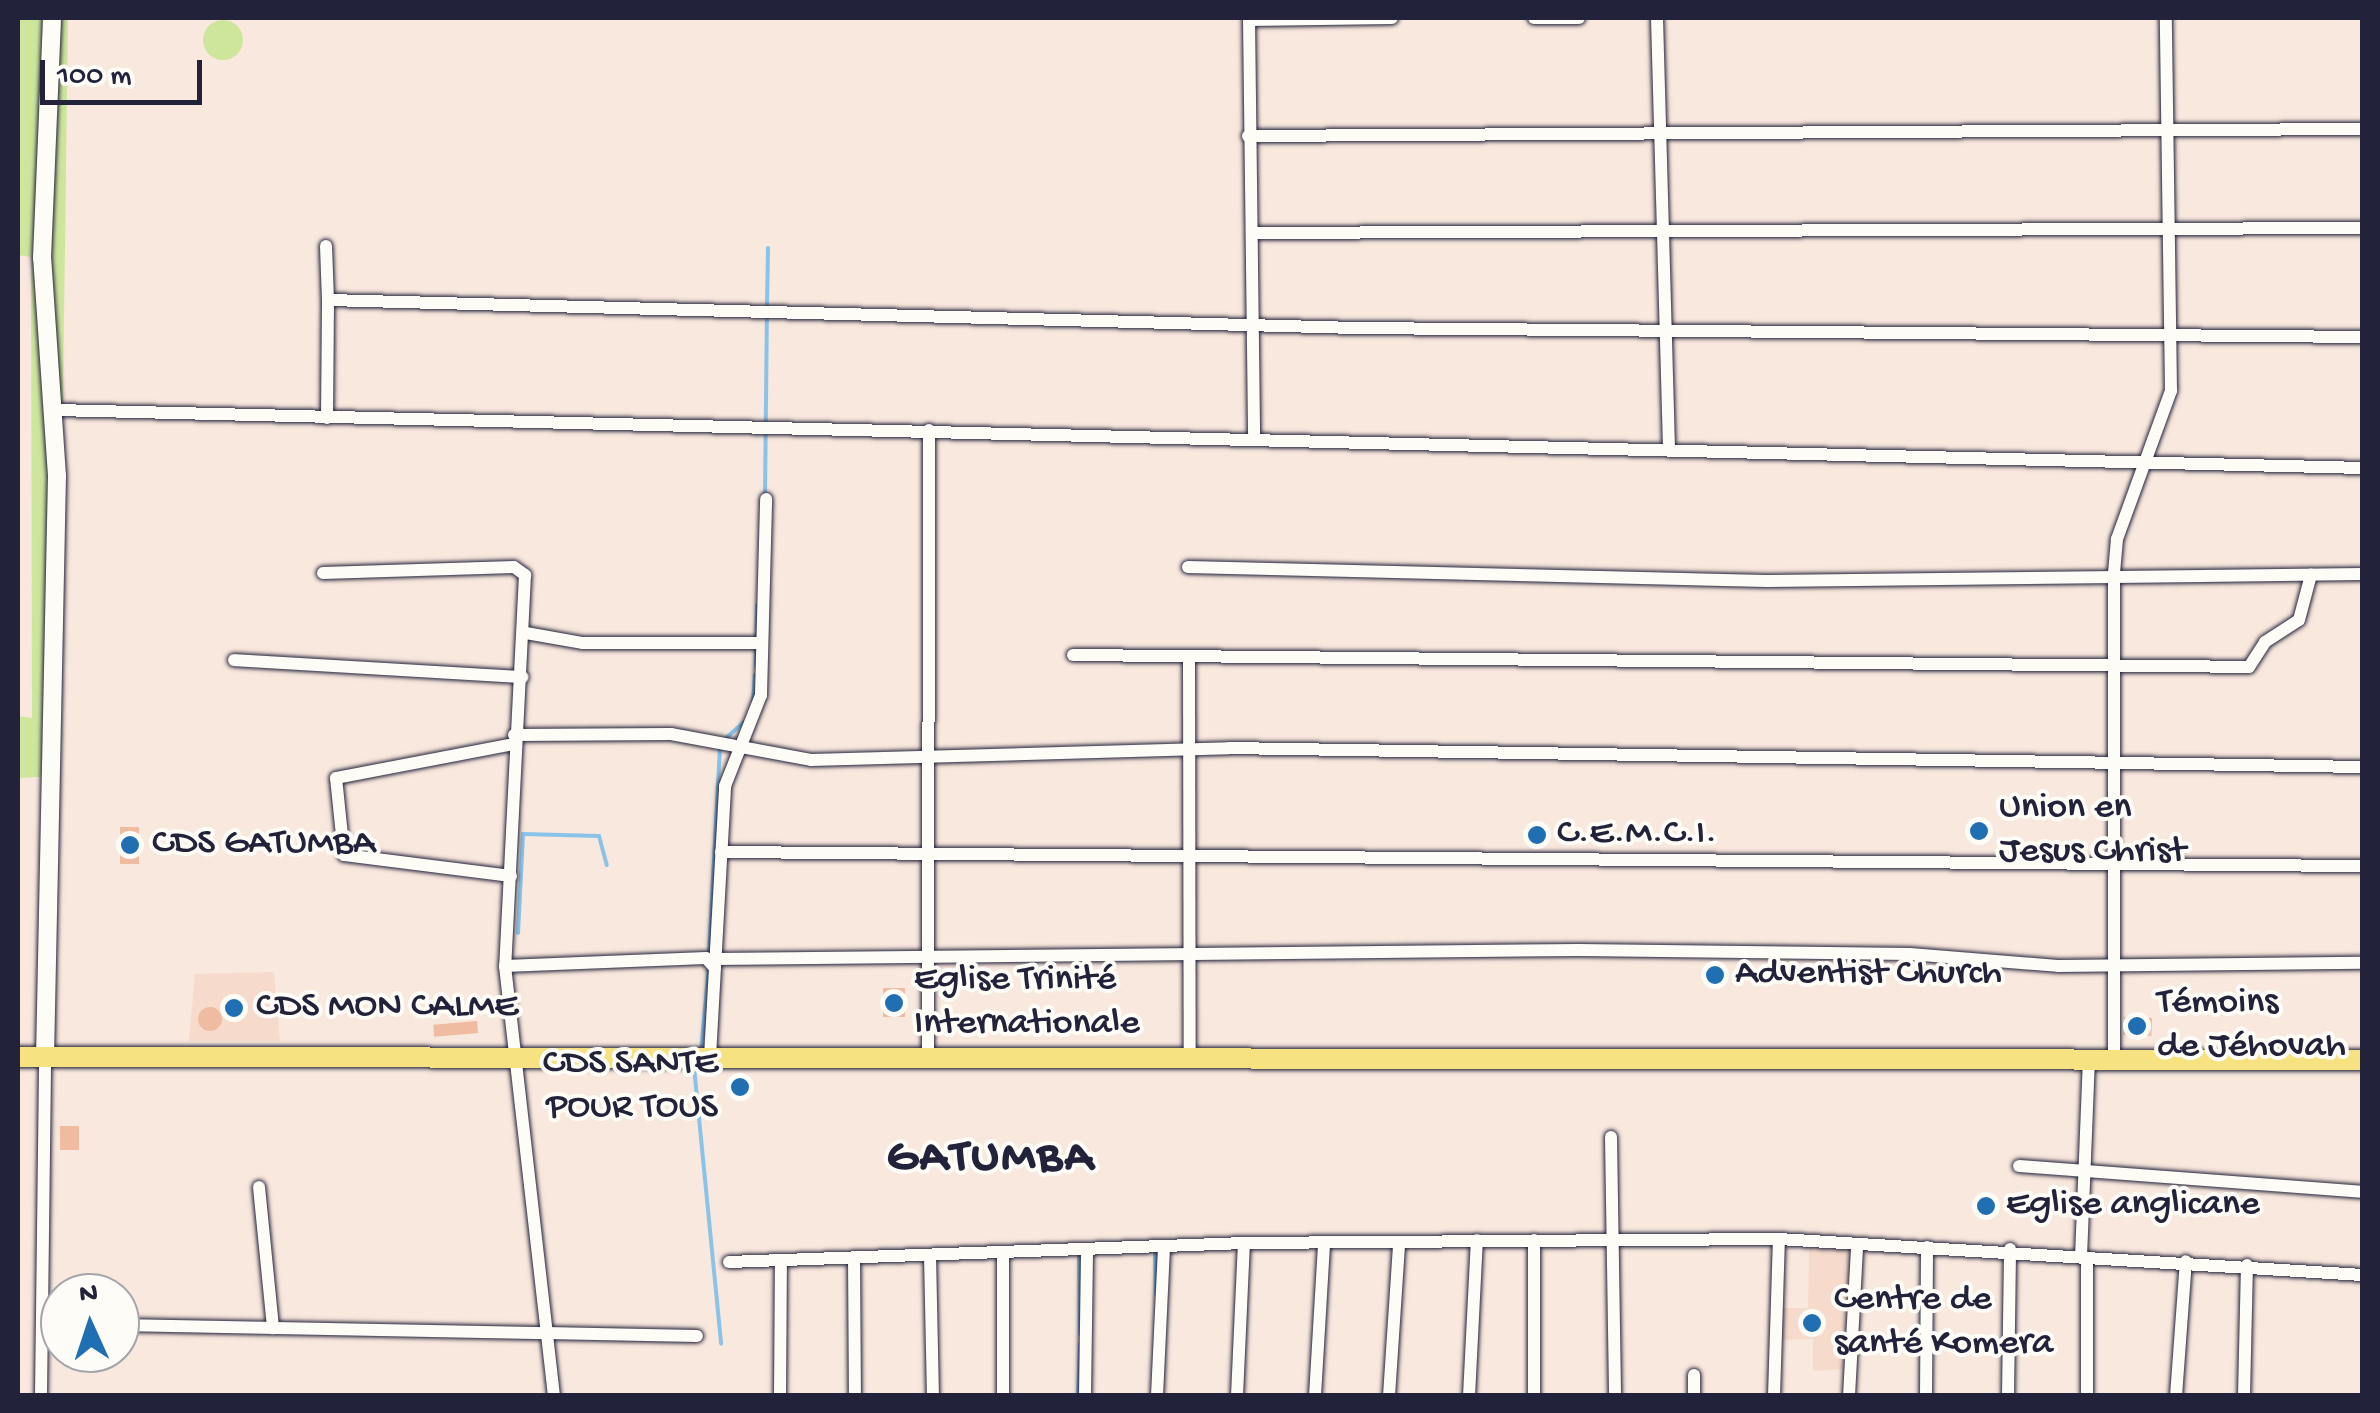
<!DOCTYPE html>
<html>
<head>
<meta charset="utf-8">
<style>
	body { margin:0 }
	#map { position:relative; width:2380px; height:1413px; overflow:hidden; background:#f9e8dd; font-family:"Gochi Hand",sans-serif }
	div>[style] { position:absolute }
	.built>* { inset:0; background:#f6dacb }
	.green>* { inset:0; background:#cee69c }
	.round { border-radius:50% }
	.stream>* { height:4px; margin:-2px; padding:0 2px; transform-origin:2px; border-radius:2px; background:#8ac3e8 }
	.building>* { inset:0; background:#efbba1; transform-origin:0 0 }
	.roads { filter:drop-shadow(0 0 2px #22223b) drop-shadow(0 0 2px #22223b) }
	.minor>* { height:12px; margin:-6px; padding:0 6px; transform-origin:6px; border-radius:6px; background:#fdfcf7 }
	.secondary>* { height:18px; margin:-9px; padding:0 9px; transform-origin:9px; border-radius:9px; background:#fdfcf7 }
	.primary>* { height:20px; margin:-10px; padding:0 10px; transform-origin:10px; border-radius:10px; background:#f6e281 }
	.dots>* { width:28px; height:28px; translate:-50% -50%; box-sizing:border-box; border:5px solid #fdfcf7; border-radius:50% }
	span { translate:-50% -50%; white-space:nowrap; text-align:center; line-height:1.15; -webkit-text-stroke:8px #fdfcf7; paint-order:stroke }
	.poi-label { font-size:38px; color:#22223b }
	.left { translate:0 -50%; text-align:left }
	.right { translate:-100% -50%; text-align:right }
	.district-label { font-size:48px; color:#22223b; font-weight:700; letter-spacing:2.5px }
	.frame { position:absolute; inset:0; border:20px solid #22223b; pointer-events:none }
	.north { position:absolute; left:40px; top:1273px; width:100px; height:100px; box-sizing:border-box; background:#fdfcf7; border:2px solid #a5a5ac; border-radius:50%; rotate:357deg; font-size:28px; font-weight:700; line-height:40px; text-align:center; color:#22223b }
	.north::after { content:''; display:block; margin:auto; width:35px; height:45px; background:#1f6fb2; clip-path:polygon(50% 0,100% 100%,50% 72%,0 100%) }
	.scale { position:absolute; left:40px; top:60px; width:162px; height:45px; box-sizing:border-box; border:5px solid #22223b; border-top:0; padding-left:12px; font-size:30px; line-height:35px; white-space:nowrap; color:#22223b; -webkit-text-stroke:8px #fdfcf7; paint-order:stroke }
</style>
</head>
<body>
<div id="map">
	<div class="built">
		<i style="clip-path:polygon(274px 972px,280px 1041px,189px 1041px,195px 974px)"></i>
		<i style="clip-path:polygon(1809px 1246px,1850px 1249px,1844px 1369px,1813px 1371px,1813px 1339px,1777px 1340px,1778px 1308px,1808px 1308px)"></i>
	</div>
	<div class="green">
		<i style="clip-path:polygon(18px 18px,68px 18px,58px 776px,18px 778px,18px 716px,32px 718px,31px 257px,18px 255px)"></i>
		<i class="round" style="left:203px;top:20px;width:40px;height:40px"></i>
	</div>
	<div class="stream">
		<i style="left:767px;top:306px;width:58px;rotate:-89deg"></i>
		<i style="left:765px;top:496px;width:180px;rotate:-89.4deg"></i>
		<i style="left:756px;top:666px;width:61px;rotate:-89.1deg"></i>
		<i style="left:753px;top:701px;width:26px;rotate:-86deg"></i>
		<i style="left:725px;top:739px;width:25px;rotate:-42deg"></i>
		<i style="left:518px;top:933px;width:99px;rotate:-87.1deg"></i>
		<i style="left:523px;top:834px;width:76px;rotate:1.5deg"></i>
		<i style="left:599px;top:836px;width:30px;rotate:75deg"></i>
		<i style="left:709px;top:956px;width:210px;rotate:-87deg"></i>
		<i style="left:701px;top:1051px;width:85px;rotate:-84.6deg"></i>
		<i style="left:694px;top:1067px;width:278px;rotate:84.4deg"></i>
		<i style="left:1079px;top:1254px;width:80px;rotate:89.3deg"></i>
		<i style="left:1155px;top:1254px;width:40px;rotate:88.6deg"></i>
		<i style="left:1078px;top:1396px;width:52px;rotate:-87.8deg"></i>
	</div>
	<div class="building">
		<i style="left:120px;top:827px;width:19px;height:37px"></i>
		<i style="left:883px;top:988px;width:22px;height:29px"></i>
		<i class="round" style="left:198px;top:1007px;width:24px;height:24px"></i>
		<i style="left:2124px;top:1017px;width:28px;height:18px;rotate:2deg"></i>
		<i style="left:477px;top:1021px;width:12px;height:44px;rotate:85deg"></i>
		<i class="round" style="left:727px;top:1074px;width:26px;height:26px"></i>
		<i style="left:60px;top:1126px;width:19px;height:24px"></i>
	</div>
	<div class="roads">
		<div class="minor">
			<i style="left:1249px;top:18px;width:420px;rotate:89.3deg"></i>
			<i style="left:1534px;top:18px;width:45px"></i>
			<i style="left:1657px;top:18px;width:431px;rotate:88.4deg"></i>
			<i style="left:1249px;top:20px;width:143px;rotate:-0.8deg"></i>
			<i style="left:1248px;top:136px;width:1114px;rotate:-0.36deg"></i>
			<i style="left:1252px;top:233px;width:1110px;rotate:-0.26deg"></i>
			<i style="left:326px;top:246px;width:54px;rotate:87.9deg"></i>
			<i style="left:56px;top:410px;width:2307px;rotate:1.44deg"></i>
			<i style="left:327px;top:418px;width:118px;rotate:-89.5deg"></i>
			<i style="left:328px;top:300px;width:1029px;rotate:1.56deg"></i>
			<i style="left:1357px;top:328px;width:1005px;rotate:0.51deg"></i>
			<i style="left:1188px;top:567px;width:579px;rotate:1.39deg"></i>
			<i style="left:1767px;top:581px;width:595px;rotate:-0.67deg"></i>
			<i style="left:323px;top:573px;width:191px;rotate:-1.8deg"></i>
			<i style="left:514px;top:567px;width:14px;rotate:36deg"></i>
			<i style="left:525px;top:575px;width:392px;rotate:92.9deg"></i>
			<i style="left:505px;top:966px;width:433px;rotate:83.5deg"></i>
			<i style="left:526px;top:633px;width:58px;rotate:10deg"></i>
			<i style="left:583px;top:643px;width:177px"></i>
			<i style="left:1073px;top:655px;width:1176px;rotate:0.58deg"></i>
			<i style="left:2249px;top:667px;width:30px;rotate:-57deg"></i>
			<i style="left:2265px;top:642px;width:40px;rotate:-32.9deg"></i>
			<i style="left:2299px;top:620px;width:47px;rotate:-75.1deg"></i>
			<i style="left:234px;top:660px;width:289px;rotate:3.4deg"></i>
			<i style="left:1189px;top:661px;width:396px;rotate:89.9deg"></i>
			<i style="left:514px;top:735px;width:157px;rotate:-0.4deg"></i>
			<i style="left:671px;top:734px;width:142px;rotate:10.5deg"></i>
			<i style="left:811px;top:760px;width:418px;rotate:-1.6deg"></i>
			<i style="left:1229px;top:748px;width:1133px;rotate:0.96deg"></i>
			<i style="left:721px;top:852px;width:1641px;rotate:0.49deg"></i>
			<i style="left:511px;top:876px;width:168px;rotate:-172.8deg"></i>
			<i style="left:344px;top:855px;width:77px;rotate:-95.9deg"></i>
			<i style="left:336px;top:778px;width:181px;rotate:-10.8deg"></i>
			<i style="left:715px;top:959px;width:864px;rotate:-0.6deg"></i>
			<i style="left:1579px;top:950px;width:331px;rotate:0.7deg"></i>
			<i style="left:1910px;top:954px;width:148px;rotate:4.6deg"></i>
			<i style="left:2058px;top:966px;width:304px;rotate:-0.6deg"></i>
			<i style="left:505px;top:966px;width:201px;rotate:-2.3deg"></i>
			<i style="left:706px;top:958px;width:12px;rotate:48deg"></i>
			<i style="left:928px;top:1056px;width:626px;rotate:-89.91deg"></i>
			<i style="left:710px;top:1057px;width:271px;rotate:-86.8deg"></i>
			<i style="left:725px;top:786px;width:98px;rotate:-68.4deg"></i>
			<i style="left:761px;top:695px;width:196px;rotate:-88.5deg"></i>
			<i style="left:2114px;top:1058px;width:485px;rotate:-90deg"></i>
			<i style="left:2114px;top:573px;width:34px;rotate:-85deg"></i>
			<i style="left:2117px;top:539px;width:158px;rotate:-70deg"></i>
			<i style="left:2171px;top:391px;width:373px;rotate:-90.8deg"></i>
			<i style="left:1611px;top:1137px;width:259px;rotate:89.1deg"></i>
			<i style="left:2019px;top:1166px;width:344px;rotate:4.3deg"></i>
			<i style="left:259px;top:1187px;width:142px;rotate:84.3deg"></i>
			<i style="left:1534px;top:1240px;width:156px;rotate:90deg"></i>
			<i style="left:1003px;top:1252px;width:144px;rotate:90deg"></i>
			<i style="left:930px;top:1255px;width:141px;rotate:88.8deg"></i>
			<i style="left:2081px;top:1257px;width:200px;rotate:-87.7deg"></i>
			<i style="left:854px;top:1259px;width:137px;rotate:89.6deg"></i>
			<i style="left:729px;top:1262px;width:515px;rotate:-2.11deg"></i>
			<i style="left:1244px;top:1243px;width:535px;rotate:-0.43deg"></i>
			<i style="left:1779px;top:1239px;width:584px;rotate:3.53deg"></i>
			<i style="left:42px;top:1325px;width:18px"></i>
			<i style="left:120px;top:1325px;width:577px;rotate:1.09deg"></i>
			<i style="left:41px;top:1396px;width:338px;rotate:-89.3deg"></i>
			<i style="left:780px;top:1396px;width:136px;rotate:-89.6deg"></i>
			<i style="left:1085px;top:1396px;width:147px;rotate:-89.2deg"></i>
			<i style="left:1157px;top:1396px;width:150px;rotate:-87.3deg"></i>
			<i style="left:1237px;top:1396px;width:153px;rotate:-87.4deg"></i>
			<i style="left:1315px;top:1396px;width:153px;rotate:-86.6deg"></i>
			<i style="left:1389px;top:1396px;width:152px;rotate:-86.2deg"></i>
			<i style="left:1469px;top:1396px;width:156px;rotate:-87.1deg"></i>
			<i style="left:1694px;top:1396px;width:21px;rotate:-90deg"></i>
			<i style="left:1774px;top:1396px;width:157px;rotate:-88.2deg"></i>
			<i style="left:1849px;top:1396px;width:150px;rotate:-86.9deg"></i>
			<i style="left:1926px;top:1396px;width:149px;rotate:-89.6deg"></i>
			<i style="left:2008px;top:1396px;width:147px;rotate:-89.2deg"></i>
			<i style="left:2087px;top:1396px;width:138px;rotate:-90deg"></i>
			<i style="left:2176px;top:1396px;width:135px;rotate:-85.8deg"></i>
			<i style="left:2244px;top:1396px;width:131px;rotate:-88.7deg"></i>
		</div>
		<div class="secondary">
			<i style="left:45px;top:1058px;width:582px;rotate:-88.82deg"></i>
			<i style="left:57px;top:476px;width:219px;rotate:-93.9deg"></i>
			<i style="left:42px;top:258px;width:240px;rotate:-87.6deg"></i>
		</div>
		<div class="primary">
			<i style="left:18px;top:1057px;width:2344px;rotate:0.07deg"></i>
		</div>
	</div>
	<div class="dots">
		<i style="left:1979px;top:831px;background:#1f6fb2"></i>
		<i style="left:1537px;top:835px;background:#1f6fb2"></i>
		<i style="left:130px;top:845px;background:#1f6fb2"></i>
		<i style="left:1715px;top:975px;background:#1f6fb2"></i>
		<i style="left:894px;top:1003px;background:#1f6fb2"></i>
		<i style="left:234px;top:1008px;background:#1f6fb2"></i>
		<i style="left:2137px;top:1026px;background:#1f6fb2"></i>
		<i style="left:740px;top:1087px;background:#1f6fb2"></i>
		<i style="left:1986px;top:1206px;background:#1f6fb2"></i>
		<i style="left:1812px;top:1323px;background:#1f6fb2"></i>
	</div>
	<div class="poi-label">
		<span class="left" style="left:1999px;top:831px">Union en<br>Jesus Christ</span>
		<span class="left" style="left:1557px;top:835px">C.E.M.C.I.</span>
		<span class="left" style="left:152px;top:845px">CDS GATUMBA</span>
		<span class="left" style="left:1735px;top:975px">Adventist Church</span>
		<span class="left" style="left:914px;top:1003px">Eglise Trinité<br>Internationale</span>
		<span class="left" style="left:2157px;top:1026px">Témoins<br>de Jéhovah</span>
		<span class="left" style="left:256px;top:1008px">CDS MON CALME</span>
		<span class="right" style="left:718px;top:1087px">CDS SANTE<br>POUR TOUS</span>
		<span class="left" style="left:2006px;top:1206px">Eglise anglicane</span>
		<span class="left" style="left:1834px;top:1323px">Centre de<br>santé Komera</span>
	</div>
	<div class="district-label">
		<span style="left:991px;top:1160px">GATUMBA</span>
	</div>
	<div class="frame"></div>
	<div class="north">N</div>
	<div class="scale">100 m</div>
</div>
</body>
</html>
